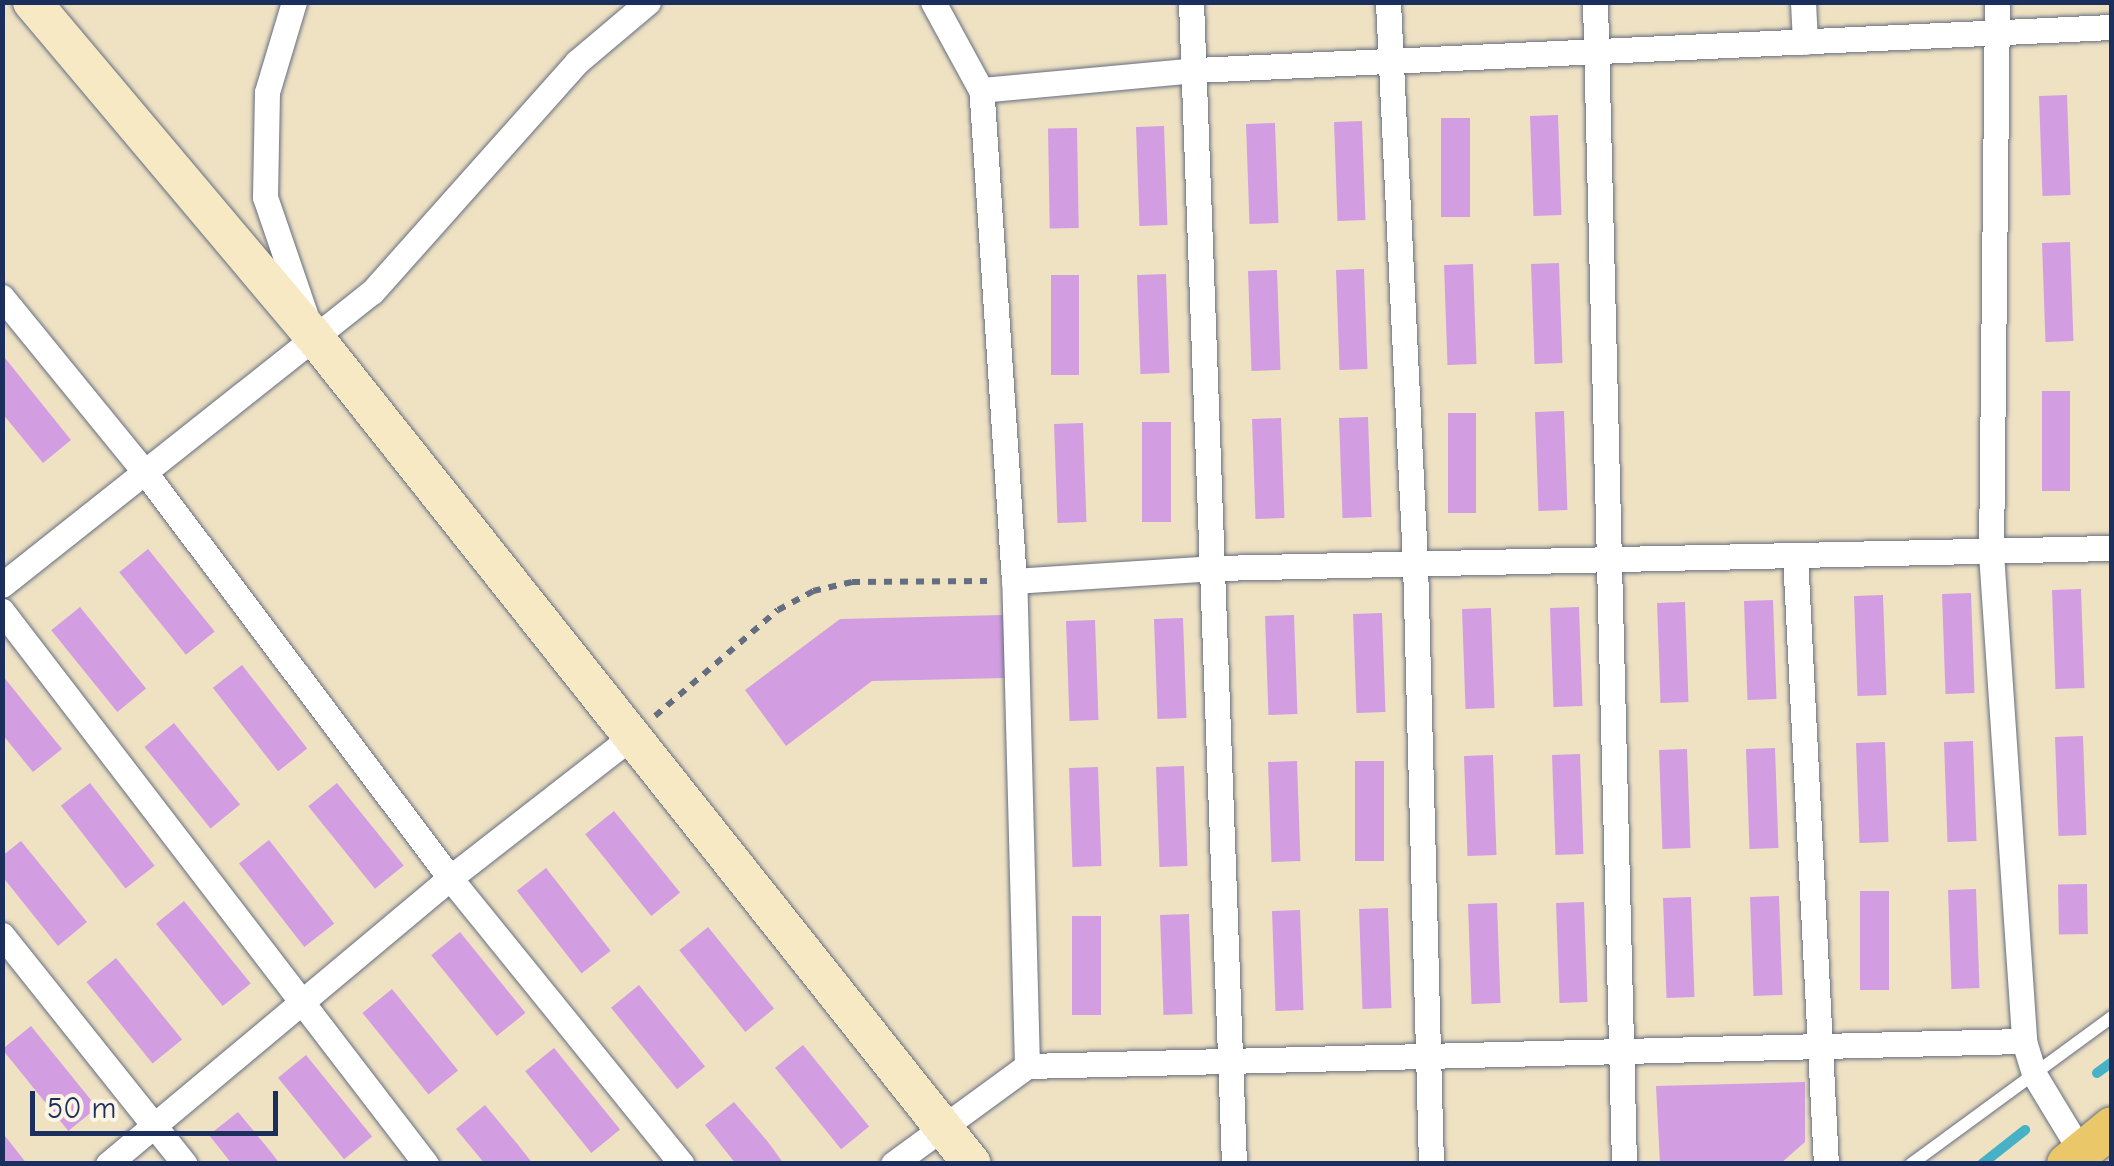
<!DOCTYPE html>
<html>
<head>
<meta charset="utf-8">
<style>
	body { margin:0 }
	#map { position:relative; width:2114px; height:1166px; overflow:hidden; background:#efe2c3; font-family:"Comic Neue",sans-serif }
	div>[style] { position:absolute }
	.stream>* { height:10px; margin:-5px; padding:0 5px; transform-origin:5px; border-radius:5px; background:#47b1c5 }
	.building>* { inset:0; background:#d29ee1; transform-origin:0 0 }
	.path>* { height:6px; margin-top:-3px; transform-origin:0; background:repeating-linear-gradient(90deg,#656e81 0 8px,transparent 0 16px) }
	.roads { filter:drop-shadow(0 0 2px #656e81) drop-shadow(0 0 2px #656e81) }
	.lane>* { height:12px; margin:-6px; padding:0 6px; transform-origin:6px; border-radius:6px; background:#fff }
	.street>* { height:25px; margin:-12.5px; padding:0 12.5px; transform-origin:12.5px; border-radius:12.5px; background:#fff }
	.secondary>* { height:38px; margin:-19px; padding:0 19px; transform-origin:19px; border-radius:19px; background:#f7e9c3 }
	.primary>* { height:40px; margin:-20px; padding:0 20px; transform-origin:20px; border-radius:20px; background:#eac769 }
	span { translate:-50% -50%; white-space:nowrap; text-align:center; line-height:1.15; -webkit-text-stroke:9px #fcf5e5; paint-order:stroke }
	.frame { position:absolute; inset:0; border:5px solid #1b2f5e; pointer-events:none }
	.scale { position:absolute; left:30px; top:1091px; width:248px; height:45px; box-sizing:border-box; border:5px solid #1b2f5e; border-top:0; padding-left:12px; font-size:30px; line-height:35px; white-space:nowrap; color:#1b2f5e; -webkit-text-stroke:8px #fcf5e5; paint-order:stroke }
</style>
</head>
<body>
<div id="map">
	<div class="stream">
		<i style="left:2097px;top:1073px;width:19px;rotate:-36deg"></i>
		<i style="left:1982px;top:1164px;width:55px;rotate:-38.3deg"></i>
	</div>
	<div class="building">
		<i style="left:2067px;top:95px;width:100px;height:28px;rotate:88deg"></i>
		<i style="left:1558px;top:115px;width:100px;height:28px;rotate:88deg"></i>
		<i style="left:1441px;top:118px;width:29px;height:99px"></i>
		<i style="left:1362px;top:121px;width:99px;height:28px;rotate:88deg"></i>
		<i style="left:1275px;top:123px;width:100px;height:29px;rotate:88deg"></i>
		<i style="left:1164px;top:126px;width:99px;height:28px;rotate:88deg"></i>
		<i style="left:1077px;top:128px;width:100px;height:29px;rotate:89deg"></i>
		<i style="left:2070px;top:242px;width:99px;height:28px;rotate:88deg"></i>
		<i style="left:1559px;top:263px;width:100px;height:28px;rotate:88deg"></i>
		<i style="left:1473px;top:264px;width:100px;height:29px;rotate:88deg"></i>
		<i style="left:1364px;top:269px;width:100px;height:28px;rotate:88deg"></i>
		<i style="left:1277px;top:270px;width:100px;height:29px;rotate:88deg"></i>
		<i style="left:1166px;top:274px;width:99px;height:29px;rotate:88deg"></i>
		<i style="left:1051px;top:275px;width:28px;height:100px"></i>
		<i style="clip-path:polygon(5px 358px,71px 440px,43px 463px,2px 413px)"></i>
		<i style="left:2042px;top:391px;width:28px;height:100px"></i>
		<i style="left:1564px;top:411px;width:99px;height:29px;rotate:88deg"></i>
		<i style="left:1448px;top:413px;width:28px;height:100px"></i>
		<i style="left:1368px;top:417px;width:100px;height:29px;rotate:88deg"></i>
		<i style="left:1281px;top:418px;width:100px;height:29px;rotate:88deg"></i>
		<i style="left:1142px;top:422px;width:29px;height:100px"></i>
		<i style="left:1083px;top:423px;width:99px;height:29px;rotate:88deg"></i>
		<i style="left:148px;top:549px;width:106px;height:37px;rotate:51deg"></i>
		<i style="left:2081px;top:589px;width:99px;height:29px;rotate:88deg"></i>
		<i style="left:1971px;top:593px;width:100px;height:29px;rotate:88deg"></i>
		<i style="left:1883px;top:595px;width:100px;height:29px;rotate:88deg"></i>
		<i style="left:1773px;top:600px;width:99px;height:29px;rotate:88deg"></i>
		<i style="left:1685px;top:602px;width:100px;height:28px;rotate:88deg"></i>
		<i style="left:80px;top:607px;width:105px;height:37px;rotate:51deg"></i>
		<i style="left:1579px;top:607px;width:99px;height:29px;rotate:88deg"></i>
		<i style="left:1491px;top:608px;width:100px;height:29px;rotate:88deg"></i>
		<i style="left:1382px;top:613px;width:99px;height:29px;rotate:88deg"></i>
		<i style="clip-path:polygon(1003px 615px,1006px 678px,872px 681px,786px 746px,745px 690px,840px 619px)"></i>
		<i style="left:1294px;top:615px;width:99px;height:29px;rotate:88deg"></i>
		<i style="left:1183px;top:618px;width:100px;height:29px;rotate:88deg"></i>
		<i style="left:1095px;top:620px;width:100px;height:29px;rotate:88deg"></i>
		<i style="left:242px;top:665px;width:106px;height:37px;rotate:52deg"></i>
		<i style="clip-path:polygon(2px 675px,62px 749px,33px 772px,2px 734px)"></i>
		<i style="left:174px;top:723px;width:105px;height:38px;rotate:51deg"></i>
		<i style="left:2083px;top:736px;width:99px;height:28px;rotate:88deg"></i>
		<i style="left:1973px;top:741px;width:100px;height:29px;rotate:88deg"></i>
		<i style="left:1885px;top:742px;width:100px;height:29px;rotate:88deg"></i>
		<i style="left:1775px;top:748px;width:100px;height:29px;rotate:88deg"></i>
		<i style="left:1687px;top:749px;width:99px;height:28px;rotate:88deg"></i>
		<i style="left:1580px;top:754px;width:100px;height:28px;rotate:88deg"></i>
		<i style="left:1493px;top:755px;width:100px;height:29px;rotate:88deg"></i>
		<i style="left:1297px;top:761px;width:100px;height:29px;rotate:88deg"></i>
		<i style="left:1355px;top:761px;width:29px;height:100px"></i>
		<i style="left:1184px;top:766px;width:100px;height:28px;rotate:88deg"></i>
		<i style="left:1098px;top:767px;width:99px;height:29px;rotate:88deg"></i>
		<i style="left:90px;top:783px;width:105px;height:37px;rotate:52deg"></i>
		<i style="left:337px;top:783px;width:106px;height:37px;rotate:51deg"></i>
		<i style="left:614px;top:811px;width:105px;height:37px;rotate:51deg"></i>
		<i style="left:269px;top:840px;width:106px;height:38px;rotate:52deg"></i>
		<i style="clip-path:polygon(21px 841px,87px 922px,58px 946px,2px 876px,2px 856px)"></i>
		<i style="left:546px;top:868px;width:105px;height:37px;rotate:52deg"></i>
		<i style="left:2087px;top:884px;width:50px;height:29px;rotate:89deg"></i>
		<i style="left:1976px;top:889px;width:99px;height:28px;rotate:88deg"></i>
		<i style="left:1860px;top:891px;width:29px;height:99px"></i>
		<i style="left:1779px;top:896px;width:99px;height:29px;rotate:88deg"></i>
		<i style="left:1691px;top:897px;width:100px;height:28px;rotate:88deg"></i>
		<i style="left:184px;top:901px;width:106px;height:36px;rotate:51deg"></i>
		<i style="left:1584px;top:902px;width:100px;height:28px;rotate:88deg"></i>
		<i style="left:1497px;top:903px;width:100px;height:29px;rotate:88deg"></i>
		<i style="left:1388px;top:908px;width:100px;height:29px;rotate:88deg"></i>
		<i style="left:1300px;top:910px;width:100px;height:28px;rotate:88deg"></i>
		<i style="left:1189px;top:914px;width:100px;height:29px;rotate:88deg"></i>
		<i style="left:1072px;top:916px;width:29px;height:99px"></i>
		<i style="left:708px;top:927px;width:105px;height:37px;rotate:51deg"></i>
		<i style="left:460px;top:932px;width:104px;height:37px;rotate:51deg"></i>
		<i style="left:116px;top:958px;width:105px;height:38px;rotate:51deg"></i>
		<i style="left:639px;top:985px;width:105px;height:36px;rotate:51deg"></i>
		<i style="left:392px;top:989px;width:105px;height:38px;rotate:51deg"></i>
		<i style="left:31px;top:1026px;width:105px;height:37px;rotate:51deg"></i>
		<i style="left:803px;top:1045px;width:105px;height:36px;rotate:51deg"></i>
		<i style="left:554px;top:1048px;width:105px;height:37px;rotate:51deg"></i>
		<i style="left:306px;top:1055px;width:105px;height:36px;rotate:51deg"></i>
		<i style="clip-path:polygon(1805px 1082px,1805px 1142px,1780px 1164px,1660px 1164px,1656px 1086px)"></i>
		<i style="clip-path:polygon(734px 1102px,768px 1142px,784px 1164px,736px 1164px,705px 1125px)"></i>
		<i style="clip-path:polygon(485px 1105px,519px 1146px,533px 1164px,485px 1164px,456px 1129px)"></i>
		<i style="clip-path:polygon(238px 1112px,271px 1152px,280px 1164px,232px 1164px,209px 1135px)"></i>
		<i style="clip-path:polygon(2px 1132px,27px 1164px,2px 1164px)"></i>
	</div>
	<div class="path">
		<i style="left:655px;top:716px;width:162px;rotate:-40.8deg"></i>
		<i style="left:778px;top:610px;width:40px;rotate:-28deg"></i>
		<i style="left:813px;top:591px;width:40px;rotate:-13deg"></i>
		<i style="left:852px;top:582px;width:135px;rotate:-0.4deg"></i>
	</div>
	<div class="roads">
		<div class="lane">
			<i style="left:1911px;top:1164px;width:249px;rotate:-36.2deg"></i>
		</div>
		<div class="street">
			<i style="left:294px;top:2px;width:94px;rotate:106.7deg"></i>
			<i style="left:267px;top:92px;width:105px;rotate:91.1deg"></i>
			<i style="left:265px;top:197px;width:127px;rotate:71.1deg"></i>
			<i style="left:1191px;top:2px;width:1163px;rotate:87.88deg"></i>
			<i style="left:1388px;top:2px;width:561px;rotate:87.24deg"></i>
			<i style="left:1415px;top:562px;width:602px;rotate:88.48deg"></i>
			<i style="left:1595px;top:2px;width:1162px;rotate:88.57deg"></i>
			<i style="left:1803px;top:2px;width:40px;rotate:87.1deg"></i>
			<i style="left:1997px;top:2px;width:551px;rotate:90.62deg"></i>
			<i style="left:1991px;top:553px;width:489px;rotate:86.1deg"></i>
			<i style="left:2024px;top:1041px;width:37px;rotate:73deg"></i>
			<i style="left:2035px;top:1076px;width:89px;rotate:58.8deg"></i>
			<i style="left:981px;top:90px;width:216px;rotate:-5.3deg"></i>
			<i style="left:1196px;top:70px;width:917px;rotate:-2.69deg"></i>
			<i style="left:2px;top:297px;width:225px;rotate:50.8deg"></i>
			<i style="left:144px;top:471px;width:509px;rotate:53.06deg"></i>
			<i style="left:450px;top:878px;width:368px;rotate:51deg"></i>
			<i style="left:1795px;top:555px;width:610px;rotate:87.09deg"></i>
			<i style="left:1014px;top:581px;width:201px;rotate:-3.7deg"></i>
			<i style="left:1215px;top:568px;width:897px;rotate:-1.28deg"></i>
			<i style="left:2px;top:585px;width:472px;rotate:-38.4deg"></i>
			<i style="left:372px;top:292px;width:308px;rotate:-48.3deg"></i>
			<i style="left:577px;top:62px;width:93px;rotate:-40.2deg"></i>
			<i style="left:2px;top:611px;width:697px;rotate:52.52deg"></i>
			<i style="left:2px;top:935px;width:293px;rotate:51.4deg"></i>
			<i style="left:1027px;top:1066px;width:997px;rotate:-1.44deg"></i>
			<i style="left:108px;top:1164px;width:446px;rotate:-39.9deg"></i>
			<i style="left:450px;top:878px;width:229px;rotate:-37.9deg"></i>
			<i style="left:893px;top:1164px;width:166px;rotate:-36.2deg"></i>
			<i style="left:1027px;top:1066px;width:485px;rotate:-91.5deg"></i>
			<i style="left:1014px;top:581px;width:492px;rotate:-93.8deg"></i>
			<i style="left:981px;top:90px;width:100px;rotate:-118.6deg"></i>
		</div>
		<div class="secondary">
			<i style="left:32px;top:2px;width:434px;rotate:49.9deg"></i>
			<i style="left:312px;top:334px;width:1060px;rotate:51.51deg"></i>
		</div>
		<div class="primary">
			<i style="left:2067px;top:1164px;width:58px;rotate:-39.4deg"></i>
		</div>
	</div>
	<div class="frame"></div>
	<div class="scale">50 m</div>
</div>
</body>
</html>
